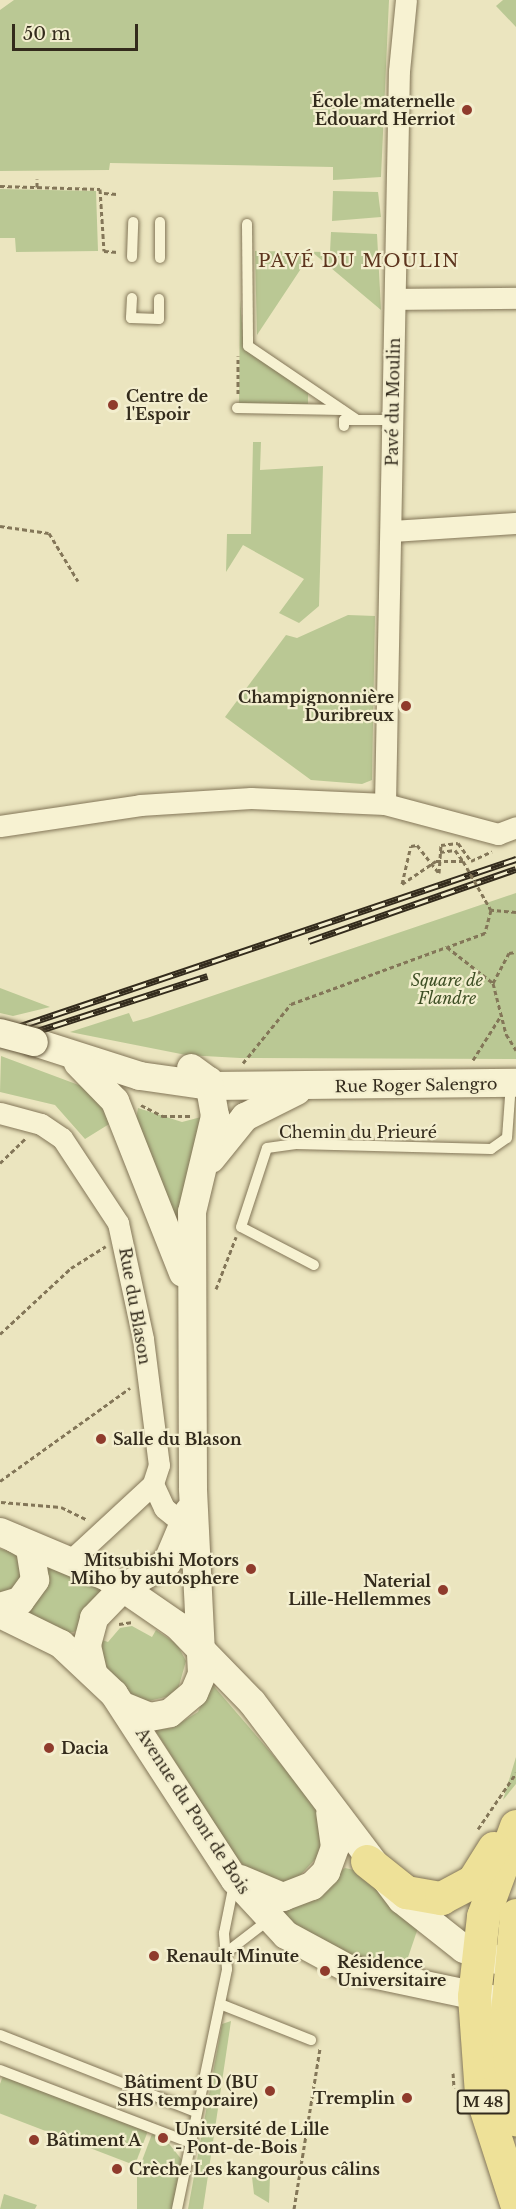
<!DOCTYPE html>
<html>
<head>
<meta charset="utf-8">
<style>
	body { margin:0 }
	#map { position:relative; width:516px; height:2209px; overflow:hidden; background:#ebe5bf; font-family:"Libre Baskerville",serif }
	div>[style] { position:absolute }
	.green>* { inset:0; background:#bac894; transform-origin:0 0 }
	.path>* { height:3px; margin-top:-1.5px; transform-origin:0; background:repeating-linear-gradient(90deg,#837658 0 4.5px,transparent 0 7.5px) }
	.roads { filter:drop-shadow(0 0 2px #837658) drop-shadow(0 0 2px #837658) }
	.service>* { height:10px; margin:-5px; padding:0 5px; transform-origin:5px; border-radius:5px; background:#f7f2d2 }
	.minor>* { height:21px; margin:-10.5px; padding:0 10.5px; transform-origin:10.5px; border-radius:10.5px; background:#f7f2d2 }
	.secondary>* { height:28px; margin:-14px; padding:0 14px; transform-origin:14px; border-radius:14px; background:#f7f2d2 }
	.primary>* { height:33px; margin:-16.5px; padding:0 16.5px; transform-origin:16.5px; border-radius:16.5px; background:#eee198 }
	.rail>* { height:7px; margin-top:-3.5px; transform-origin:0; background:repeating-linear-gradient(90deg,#f3eece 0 14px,#332b1c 0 28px); box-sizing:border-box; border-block:2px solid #332b1c }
	.path-bridge>* { height:3px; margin-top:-1.5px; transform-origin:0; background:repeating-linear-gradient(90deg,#837658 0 4.5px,transparent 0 7.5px) }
	.bridges { filter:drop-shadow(0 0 2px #64573c) drop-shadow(0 0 2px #64573c) }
	.secondary-bridge>* { height:28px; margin:-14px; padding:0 14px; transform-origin:14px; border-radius:14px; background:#f7f2d2 }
	.dots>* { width:16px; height:16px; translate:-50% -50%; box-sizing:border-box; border:3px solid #f3eece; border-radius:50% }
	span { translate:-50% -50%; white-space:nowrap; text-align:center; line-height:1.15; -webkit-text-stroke:4.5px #f3eece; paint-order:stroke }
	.shield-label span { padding:2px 4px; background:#f3eece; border:2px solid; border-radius:4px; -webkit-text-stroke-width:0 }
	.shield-label { font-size:15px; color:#332b1c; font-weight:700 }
	.poi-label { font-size:16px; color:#332b1c; font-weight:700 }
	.right { translate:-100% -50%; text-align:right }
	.left { translate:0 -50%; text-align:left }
	.street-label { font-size:16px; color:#332b1c }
	.park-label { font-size:16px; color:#3d4e24; font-style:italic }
	.neighbourhood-label { font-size:18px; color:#5d351e; letter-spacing:1.5px }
	.scale { position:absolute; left:12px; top:24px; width:126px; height:27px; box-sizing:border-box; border:3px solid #332b1c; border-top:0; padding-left:8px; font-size:18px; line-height:21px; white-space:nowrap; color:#332b1c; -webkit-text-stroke:4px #f3eece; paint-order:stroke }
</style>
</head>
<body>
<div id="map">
	<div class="green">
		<i style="clip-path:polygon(14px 0,389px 0,381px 177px,333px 180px,333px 167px,110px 163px,109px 170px,0 171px,0 10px)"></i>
		<i style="clip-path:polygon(503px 0,516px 0,516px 27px,496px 6px)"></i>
		<i style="clip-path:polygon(0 189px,96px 191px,98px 251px,16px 252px,15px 238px,0 238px)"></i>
		<i style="clip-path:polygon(333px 191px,378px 192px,381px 217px,332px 221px)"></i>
		<i style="clip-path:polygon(331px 232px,377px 234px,381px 310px,312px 252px,257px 335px,255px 251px,330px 252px)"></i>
		<i style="clip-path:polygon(240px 299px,244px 347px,308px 393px,308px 404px,239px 403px)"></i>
		<i style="clip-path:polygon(253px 442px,261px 442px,260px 470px,323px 466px,319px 606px,299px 623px,279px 613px,304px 579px,243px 545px,226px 572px,227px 534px,251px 534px)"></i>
		<i style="clip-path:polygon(348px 615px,375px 616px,372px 780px,362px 784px,311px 780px,225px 717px,286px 635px,297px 638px)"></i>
		<i style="clip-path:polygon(516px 893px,516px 1059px,240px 1058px,186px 1055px,70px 1032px,129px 1013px,133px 1022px,147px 1018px)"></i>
		<i style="clip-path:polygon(0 988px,50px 1007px,13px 1016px,0 1013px)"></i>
		<i style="clip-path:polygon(1px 1056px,92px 1090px,114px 1121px,85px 1139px,55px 1105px,0 1092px)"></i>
		<i style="clip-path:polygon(138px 1108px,182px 1122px,205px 1116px,179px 1236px,136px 1119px)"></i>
		<i style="clip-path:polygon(0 1549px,19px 1554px,29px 1581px,0 1599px)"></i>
		<i style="clip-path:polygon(47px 1564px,109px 1589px,84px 1629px,69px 1633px,22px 1614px)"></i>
		<i style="clip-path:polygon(132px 1626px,152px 1637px,156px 1630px,177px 1644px,186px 1661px,178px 1689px,170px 1696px,144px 1702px,122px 1691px,102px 1661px,102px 1640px,108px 1642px,120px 1628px)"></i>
		<i style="clip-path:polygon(211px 1683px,323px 1813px,321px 1853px,292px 1884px,257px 1880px,235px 1856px,155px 1730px,172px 1728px,198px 1712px)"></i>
		<i style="clip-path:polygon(516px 1757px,516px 1784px,503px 1800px)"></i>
		<i style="clip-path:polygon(345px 1868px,363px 1872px,418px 1928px,403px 1972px,372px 1968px,280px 1920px,292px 1902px)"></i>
		<i style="clip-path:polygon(231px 2021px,203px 2209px,188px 2209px,222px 2024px)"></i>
		<i style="left:3px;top:2076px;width:155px;height:36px;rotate:21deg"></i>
		<i style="clip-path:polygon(152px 2134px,166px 2140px,182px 2160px,174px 2209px,137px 2209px,137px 2174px)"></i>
		<i style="clip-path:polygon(259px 2167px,270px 2176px,269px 2203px,254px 2194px,252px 2177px)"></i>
		<i style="clip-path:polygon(4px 2194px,37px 2205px,35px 2209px,0 2209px)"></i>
	</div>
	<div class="path">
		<i style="left:0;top:186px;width:100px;rotate:1.7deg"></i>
		<i style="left:100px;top:189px;width:62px;rotate:86.3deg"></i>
		<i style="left:104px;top:251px;width:14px;rotate:4deg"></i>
		<i style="left:37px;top:187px;width:8px;rotate:-90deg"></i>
		<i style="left:104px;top:193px;width:13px;rotate:4deg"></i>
		<i style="left:238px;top:394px;width:38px;rotate:-90deg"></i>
		<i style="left:0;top:526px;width:49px;rotate:8.1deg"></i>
		<i style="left:49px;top:533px;width:56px;rotate:58.9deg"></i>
		<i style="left:440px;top:852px;width:15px;rotate:-8deg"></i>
		<i style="left:455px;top:850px;width:14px;rotate:54deg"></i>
		<i style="left:402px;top:884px;width:39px;rotate:-77deg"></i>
		<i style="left:411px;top:846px;width:6px;rotate:-9deg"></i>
		<i style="left:417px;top:845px;width:36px;rotate:52deg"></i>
		<i style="left:439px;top:873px;width:28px;rotate:-86deg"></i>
		<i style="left:441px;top:845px;width:17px;rotate:-7deg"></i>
		<i style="left:458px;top:843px;width:22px;rotate:54deg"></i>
		<i style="left:471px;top:861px;width:23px;rotate:-25deg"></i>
		<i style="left:516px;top:912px;width:25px;rotate:-175deg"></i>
		<i style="left:491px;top:910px;width:24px;rotate:105deg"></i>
		<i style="left:485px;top:933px;width:40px;rotate:159.8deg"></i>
		<i style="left:447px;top:947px;width:58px;rotate:38deg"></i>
		<i style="left:493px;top:983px;width:34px;rotate:-62deg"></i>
		<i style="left:509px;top:953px;width:7px;rotate:-8deg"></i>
		<i style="left:493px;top:983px;width:53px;rotate:75.7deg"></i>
		<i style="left:506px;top:1034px;width:19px;rotate:58deg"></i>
		<i style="left:473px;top:1060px;width:54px;rotate:-57.8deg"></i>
		<i style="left:243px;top:1063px;width:76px;rotate:-50.9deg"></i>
		<i style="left:291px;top:1004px;width:166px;rotate:-20.1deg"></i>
		<i style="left:141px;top:1105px;width:25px;rotate:27deg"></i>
		<i style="left:163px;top:1116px;width:29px"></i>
		<i style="left:0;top:1163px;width:36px;rotate:-44deg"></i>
		<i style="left:216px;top:1289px;width:56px;rotate:-69deg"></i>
		<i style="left:0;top:1334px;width:97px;rotate:-42.9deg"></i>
		<i style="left:71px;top:1268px;width:41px;rotate:-32.2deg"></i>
		<i style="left:0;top:1481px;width:160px;rotate:-35.6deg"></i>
		<i style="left:1px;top:1502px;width:60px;rotate:4.8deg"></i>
		<i style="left:61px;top:1507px;width:30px;rotate:26deg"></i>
		<i style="left:119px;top:1624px;width:14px;rotate:-8deg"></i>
		<i style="left:478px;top:1829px;width:68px;rotate:-55.8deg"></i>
		<i style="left:453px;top:2073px;width:15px;rotate:86deg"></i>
		<i style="left:202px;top:2149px;width:22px;rotate:10deg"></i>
		<i style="left:294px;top:2209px;width:163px;rotate:-80.8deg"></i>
	</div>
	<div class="roads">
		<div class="service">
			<i style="left:247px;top:224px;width:122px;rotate:89.5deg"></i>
			<i style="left:248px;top:346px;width:130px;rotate:34.1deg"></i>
			<i style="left:132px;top:257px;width:35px;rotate:-88deg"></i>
			<i style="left:160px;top:258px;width:36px;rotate:-90deg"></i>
			<i style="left:132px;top:298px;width:20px;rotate:93deg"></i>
			<i style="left:131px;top:318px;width:28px;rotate:2deg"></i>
			<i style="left:159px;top:319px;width:20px;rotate:-90deg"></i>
			<i style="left:237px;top:408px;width:105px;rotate:1.1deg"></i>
			<i style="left:344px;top:426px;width:6px;rotate:-90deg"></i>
			<i style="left:344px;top:420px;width:49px"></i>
			<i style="left:314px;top:1265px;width:82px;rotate:-152.5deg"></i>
			<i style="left:241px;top:1227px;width:83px;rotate:-71.8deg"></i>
			<i style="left:267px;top:1148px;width:29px;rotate:-8deg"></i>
			<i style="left:296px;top:1144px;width:195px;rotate:1.5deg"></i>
			<i style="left:491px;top:1149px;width:19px;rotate:-35deg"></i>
			<i style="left:507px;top:1138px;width:55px;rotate:-85.8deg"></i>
			<i style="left:223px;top:1955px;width:59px;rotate:-37.5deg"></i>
			<i style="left:220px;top:2004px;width:98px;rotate:21.6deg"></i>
			<i style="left:0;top:2035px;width:210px;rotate:21.5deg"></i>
			<i style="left:0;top:2070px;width:202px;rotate:20.9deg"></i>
			<i style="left:177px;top:2209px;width:245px;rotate:-78.2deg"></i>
			<i style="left:227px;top:1969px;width:36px;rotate:-95deg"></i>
			<i style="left:224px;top:1933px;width:50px;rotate:-78.5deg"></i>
		</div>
		<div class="minor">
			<i style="left:395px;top:299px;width:121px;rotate:-0.5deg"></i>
			<i style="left:391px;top:531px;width:125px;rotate:-3.7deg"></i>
			<i style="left:385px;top:804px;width:733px;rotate:-88.91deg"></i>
			<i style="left:399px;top:71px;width:71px;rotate:-84.4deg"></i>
			<i style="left:0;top:826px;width:142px;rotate:-8.5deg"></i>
			<i style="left:140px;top:805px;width:111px;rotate:-3.6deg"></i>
			<i style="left:251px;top:798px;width:134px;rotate:2.6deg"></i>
			<i style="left:385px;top:804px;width:117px;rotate:14.9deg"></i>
			<i style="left:498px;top:834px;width:19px;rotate:-21deg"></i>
			<i style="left:0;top:1113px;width:42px;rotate:15deg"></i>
			<i style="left:41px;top:1124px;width:25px;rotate:34deg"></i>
			<i style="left:62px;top:1138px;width:102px;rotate:56.6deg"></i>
			<i style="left:118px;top:1223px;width:119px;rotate:77.8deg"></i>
			<i style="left:143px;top:1339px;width:127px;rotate:82.8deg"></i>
			<i style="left:159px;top:1465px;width:20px;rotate:108deg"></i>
			<i style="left:153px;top:1484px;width:26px;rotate:65deg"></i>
			<i style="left:164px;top:1508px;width:28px;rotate:39deg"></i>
			<i style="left:71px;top:1560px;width:112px;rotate:-42.8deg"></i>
		</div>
		<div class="secondary">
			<i style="left:34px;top:1042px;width:111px;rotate:17.8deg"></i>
			<i style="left:140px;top:1076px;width:72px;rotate:8deg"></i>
			<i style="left:211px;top:1086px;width:305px;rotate:-0.6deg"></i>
			<i style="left:78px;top:1063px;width:53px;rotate:45.8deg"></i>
			<i style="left:115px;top:1101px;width:185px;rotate:68.4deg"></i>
			<i style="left:211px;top:1159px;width:54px;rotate:-51deg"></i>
			<i style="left:245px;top:1117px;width:58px;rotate:-26.6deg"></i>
			<i style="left:0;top:1532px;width:116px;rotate:22.8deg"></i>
			<i style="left:107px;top:1577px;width:86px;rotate:34.6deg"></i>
			<i style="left:178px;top:1626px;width:106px;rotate:45.8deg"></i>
			<i style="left:252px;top:1702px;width:248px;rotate:52.9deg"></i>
			<i style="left:402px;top:1900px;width:79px;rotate:38.3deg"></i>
			<i style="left:464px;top:1949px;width:48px;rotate:18.1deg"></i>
			<i style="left:0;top:1607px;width:21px;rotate:-17deg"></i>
			<i style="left:20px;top:1601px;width:26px;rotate:-54deg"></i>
			<i style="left:35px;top:1580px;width:33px;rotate:-99deg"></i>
			<i style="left:30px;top:1547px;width:18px;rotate:-151deg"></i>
			<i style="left:0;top:1614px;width:68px;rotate:26.2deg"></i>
			<i style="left:61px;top:1644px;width:73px;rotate:43.3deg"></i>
			<i style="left:114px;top:1694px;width:222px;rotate:57deg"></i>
			<i style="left:235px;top:1880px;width:75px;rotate:47.2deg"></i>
			<i style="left:286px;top:1935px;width:72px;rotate:28.4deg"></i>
			<i style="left:349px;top:1969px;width:150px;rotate:11.9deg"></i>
			<i style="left:93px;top:1672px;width:28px;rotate:-103deg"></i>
			<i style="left:87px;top:1645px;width:28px;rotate:-75deg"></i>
			<i style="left:94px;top:1618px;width:43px;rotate:-45.9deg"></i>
			<i style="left:124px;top:1587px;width:49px;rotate:-29.2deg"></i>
			<i style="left:167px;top:1563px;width:56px;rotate:-67.1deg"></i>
			<i style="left:123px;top:1706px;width:29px;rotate:22deg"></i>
			<i style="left:150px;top:1717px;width:20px;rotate:-11deg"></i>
			<i style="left:170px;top:1713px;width:31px;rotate:-40deg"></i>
			<i style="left:194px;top:1693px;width:21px;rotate:-67deg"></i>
			<i style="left:202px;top:1674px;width:186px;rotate:-92.8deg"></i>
			<i style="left:193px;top:1488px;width:276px;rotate:-90.2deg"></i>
			<i style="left:192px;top:1212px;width:99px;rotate:-76.5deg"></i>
			<i style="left:215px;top:1116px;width:36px;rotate:-100deg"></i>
			<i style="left:209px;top:1081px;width:22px;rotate:-144deg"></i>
			<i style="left:240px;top:1879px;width:47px;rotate:22.7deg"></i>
			<i style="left:283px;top:1897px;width:31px;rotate:-21deg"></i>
			<i style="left:312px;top:1886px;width:20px;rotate:-45deg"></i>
			<i style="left:326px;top:1872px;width:27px;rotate:-70deg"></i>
			<i style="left:335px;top:1847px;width:34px;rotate:-98deg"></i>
		</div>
		<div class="primary">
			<i style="left:516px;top:1826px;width:96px;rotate:110.1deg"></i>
			<i style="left:483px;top:1916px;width:81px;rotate:96.4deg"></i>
			<i style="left:474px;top:1996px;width:98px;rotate:85.9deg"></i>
			<i style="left:481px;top:2094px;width:114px;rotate:72.2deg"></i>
			<i style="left:367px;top:1861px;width:50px;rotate:38.5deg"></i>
			<i style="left:406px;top:1892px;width:36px;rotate:10deg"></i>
			<i style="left:441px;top:1898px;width:36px;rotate:-28deg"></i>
			<i style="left:473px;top:1881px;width:39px;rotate:-58deg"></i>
			<i style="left:516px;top:1915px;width:107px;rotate:95.3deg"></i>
			<i style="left:506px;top:2022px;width:98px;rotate:84.1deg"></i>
		</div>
	</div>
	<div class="rail">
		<i style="left:309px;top:941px;width:219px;rotate:-19.2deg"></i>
		<i style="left:0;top:1033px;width:545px;rotate:-18.63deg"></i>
		<i style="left:0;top:1043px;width:218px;rotate:-17.9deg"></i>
	</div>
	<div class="path-bridge">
		<i style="left:402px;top:884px;width:41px;rotate:-34.1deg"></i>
		<i style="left:436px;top:861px;width:27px"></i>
		<i style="left:463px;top:861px;width:56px;rotate:60.3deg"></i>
	</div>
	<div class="bridges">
		<div class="secondary-bridge">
			<i style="left:0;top:1033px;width:35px;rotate:15deg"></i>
		</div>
	</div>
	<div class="dots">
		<i style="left:467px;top:110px;background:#8f3b2c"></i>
		<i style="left:113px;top:405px;background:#8f3b2c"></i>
		<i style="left:406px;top:706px;background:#8f3b2c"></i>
		<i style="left:101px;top:1439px;background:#8f3b2c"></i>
		<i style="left:251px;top:1569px;background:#8f3b2c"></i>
		<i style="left:443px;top:1590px;background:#8f3b2c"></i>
		<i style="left:49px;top:1748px;background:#8f3b2c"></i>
		<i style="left:154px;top:1956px;background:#8f3b2c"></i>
		<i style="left:325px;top:1971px;background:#8f3b2c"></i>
		<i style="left:270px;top:2091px;background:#8f3b2c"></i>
		<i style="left:407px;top:2098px;background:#8f3b2c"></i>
		<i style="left:163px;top:2138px;background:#8f3b2c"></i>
		<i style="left:34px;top:2140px;background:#8f3b2c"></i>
		<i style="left:117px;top:2169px;background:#8f3b2c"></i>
	</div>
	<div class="shield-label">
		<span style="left:483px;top:2102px">M 48</span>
	</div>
	<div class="poi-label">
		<span class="right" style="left:455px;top:110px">École maternelle<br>Edouard Herriot</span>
		<span class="left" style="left:126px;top:405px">Centre de<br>l'Espoir</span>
		<span class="right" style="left:394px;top:706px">Champignonnière<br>Duribreux</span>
		<span class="left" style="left:113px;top:1439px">Salle du Blason</span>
		<span class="right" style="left:239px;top:1569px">Mitsubishi Motors<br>Miho by autosphere</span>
		<span class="right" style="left:431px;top:1590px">Naterial<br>Lille-Hellemmes</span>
		<span class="left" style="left:61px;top:1748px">Dacia</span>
		<span class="left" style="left:166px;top:1956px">Renault Minute</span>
		<span class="left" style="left:337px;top:1971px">Résidence<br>Universitaire</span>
		<span class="right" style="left:258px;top:2091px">Bâtiment D (BU<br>SHS temporaire)</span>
		<span class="right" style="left:395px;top:2098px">Tremplin</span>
		<span class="left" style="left:175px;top:2138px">Université de Lille<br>- Pont-de-Bois</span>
		<span class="left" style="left:46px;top:2140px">Bâtiment A</span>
		<span class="left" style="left:129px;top:2169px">Crèche Les kangourous câlins</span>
	</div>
	<div class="street-label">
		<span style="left:393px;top:402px;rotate:-89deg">Pavé du Moulin</span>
		<span style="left:416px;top:1085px;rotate:-1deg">Rue Roger Salengro</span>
		<span style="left:358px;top:1132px">Chemin du Prieuré</span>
		<span style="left:135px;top:1306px;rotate:80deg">Rue du Blason</span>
		<span style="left:193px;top:1811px;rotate:57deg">Avenue du Pont de Bois</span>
	</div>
	<div class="park-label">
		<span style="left:447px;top:989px">Square de<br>Flandre</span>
	</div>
	<div class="neighbourhood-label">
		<span style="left:359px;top:261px">PAVÉ DU MOULIN</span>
	</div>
	<div class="scale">50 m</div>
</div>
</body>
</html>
